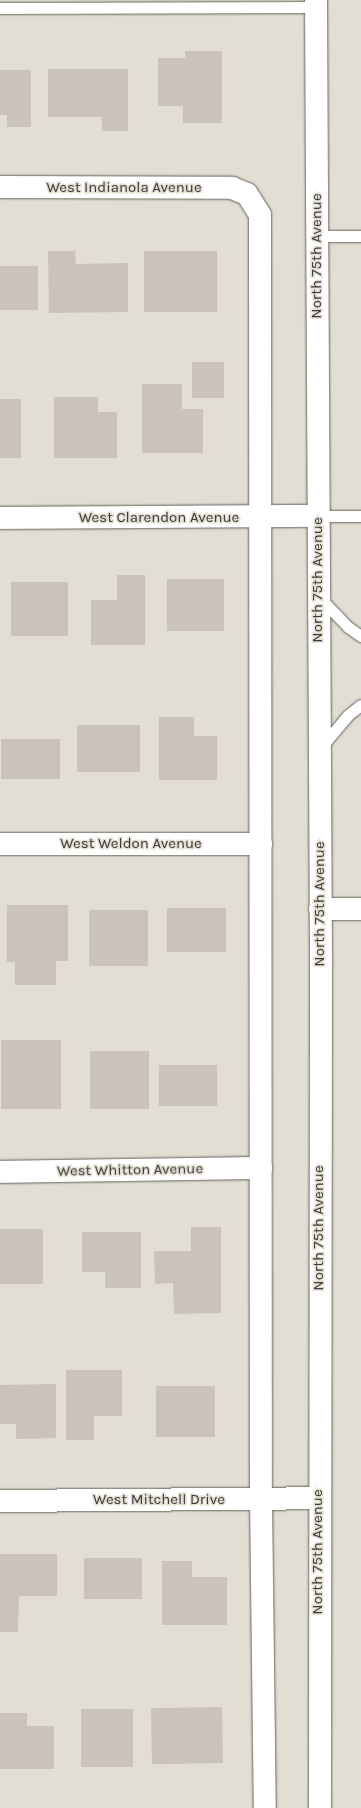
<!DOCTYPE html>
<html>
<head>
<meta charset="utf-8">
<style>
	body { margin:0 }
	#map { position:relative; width:361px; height:1808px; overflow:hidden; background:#e2ded4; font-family:Karla,sans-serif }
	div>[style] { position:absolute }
	.building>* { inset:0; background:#cac2bb; transform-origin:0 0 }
	.roads { filter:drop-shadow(0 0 1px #66635b) drop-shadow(0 0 1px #66635b) }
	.lane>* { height:11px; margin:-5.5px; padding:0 5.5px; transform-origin:5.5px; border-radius:5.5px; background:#fff }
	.street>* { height:22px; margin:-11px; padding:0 11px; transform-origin:11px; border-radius:11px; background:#fff }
	.secondary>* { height:22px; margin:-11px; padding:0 11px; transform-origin:11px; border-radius:11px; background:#fff }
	span { translate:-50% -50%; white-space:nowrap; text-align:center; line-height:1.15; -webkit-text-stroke:3px #e2ded4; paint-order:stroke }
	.street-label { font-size:15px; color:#3d3b37 }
</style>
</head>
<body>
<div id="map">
	<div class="building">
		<i style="clip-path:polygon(185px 51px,222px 51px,222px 123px,183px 123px,183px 106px,158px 106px,158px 58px,185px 58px)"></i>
		<i style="clip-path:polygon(48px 69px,128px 69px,128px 131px,102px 131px,102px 117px,48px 117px)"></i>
		<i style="clip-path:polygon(0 70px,31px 70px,31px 127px,7px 127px,7px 115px,0 115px)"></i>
		<i style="clip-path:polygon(48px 251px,75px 251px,76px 264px,128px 263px,128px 312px,49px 313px)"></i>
		<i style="left:144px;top:251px;width:73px;height:61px"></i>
		<i style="left:38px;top:266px;width:44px;height:38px;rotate:90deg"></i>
		<i style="left:192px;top:362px;width:32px;height:36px"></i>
		<i style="clip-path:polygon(142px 384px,182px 384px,182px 409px,203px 409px,203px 453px,142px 453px)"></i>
		<i style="clip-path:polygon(54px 397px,98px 397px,98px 412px,117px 412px,117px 458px,54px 458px)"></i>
		<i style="left:0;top:399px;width:21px;height:59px"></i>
		<i style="clip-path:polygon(117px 575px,145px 575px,145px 645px,91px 645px,91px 600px,117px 600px)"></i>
		<i style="left:167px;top:579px;width:57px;height:52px"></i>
		<i style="left:11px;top:582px;width:57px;height:54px"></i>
		<i style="clip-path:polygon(159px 717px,194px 717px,194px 736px,217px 736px,217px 780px,159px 780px)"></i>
		<i style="left:77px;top:725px;width:63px;height:47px"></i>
		<i style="left:1px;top:739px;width:59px;height:40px"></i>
		<i style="clip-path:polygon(7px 905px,68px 905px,68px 961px,56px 961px,56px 985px,15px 985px,15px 962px,7px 962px)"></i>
		<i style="left:167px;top:908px;width:59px;height:44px"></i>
		<i style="left:89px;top:910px;width:59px;height:56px"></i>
		<i style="left:1px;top:1040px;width:60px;height:69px"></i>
		<i style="left:90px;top:1051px;width:59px;height:58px"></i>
		<i style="left:159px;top:1065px;width:58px;height:41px"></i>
		<i style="clip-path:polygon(191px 1227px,221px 1227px,221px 1313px,174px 1314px,173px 1283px,155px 1284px,154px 1251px,191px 1251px)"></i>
		<i style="left:0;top:1229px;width:43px;height:55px"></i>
		<i style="clip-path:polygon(82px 1232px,141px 1232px,141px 1288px,105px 1288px,105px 1272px,82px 1272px)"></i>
		<i style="clip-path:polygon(66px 1370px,122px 1370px,122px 1416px,94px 1416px,94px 1440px,66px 1440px)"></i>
		<i style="clip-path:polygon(56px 1384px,56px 1438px,16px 1439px,16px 1424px,0 1424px,0 1385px)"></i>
		<i style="left:156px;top:1386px;width:59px;height:51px"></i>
		<i style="clip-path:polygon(0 1554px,57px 1554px,57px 1596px,19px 1596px,18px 1632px,0 1632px)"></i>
		<i style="left:84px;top:1558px;width:58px;height:41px"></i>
		<i style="clip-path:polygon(162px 1561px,192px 1561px,192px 1577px,227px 1577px,227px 1625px,162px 1625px)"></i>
		<i style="left:222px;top:1707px;width:56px;height:71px;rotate:89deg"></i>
		<i style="left:81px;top:1709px;width:52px;height:58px"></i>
		<i style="clip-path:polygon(0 1713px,27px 1713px,27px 1726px,54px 1726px,54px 1769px,0 1769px)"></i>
	</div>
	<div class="roads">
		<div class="lane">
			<i style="left:0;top:8px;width:316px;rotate:-0.2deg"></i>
			<i style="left:317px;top:236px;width:44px"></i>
			<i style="left:317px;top:516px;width:44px"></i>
			<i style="left:320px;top:598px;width:40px;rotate:46deg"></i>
			<i style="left:348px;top:627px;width:16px;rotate:35deg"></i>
			<i style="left:322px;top:746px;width:40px;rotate:-50deg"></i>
			<i style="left:348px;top:715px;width:16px;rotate:-38deg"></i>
		</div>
		<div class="street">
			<i style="left:0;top:187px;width:232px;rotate:0.2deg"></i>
			<i style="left:232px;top:188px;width:16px;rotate:22deg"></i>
			<i style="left:247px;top:194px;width:25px;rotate:58deg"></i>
			<i style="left:260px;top:215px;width:1284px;rotate:89.96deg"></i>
			<i style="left:261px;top:1499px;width:309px;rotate:89.3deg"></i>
			<i style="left:0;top:518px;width:317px;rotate:-0.4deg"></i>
			<i style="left:0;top:844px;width:261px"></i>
			<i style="left:320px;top:909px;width:41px"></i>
			<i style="left:0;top:1172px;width:261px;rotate:-0.9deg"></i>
			<i style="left:0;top:1501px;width:318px;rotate:-0.5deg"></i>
		</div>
		<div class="secondary">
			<i style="left:316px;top:0;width:960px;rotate:89.7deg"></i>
			<i style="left:321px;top:960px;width:848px;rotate:90.07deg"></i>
		</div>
	</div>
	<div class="street-label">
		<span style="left:124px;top:188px">West Indianola Avenue</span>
		<span style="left:317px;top:256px;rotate:-90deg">North 75th Avenue</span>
		<span style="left:159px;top:518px">West Clarendon Avenue</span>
		<span style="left:318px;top:580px;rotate:-90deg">North 75th Avenue</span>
		<span style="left:131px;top:844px">West Weldon Avenue</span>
		<span style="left:320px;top:904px;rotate:-90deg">North 75th Avenue</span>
		<span style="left:130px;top:1170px;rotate:-1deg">West Whitton Avenue</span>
		<span style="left:319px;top:1228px;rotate:-90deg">North 75th Avenue</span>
		<span style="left:159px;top:1500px">West Mitchell Drive</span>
		<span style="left:318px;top:1552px;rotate:-90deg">North 75th Avenue</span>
	</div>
</div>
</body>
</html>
